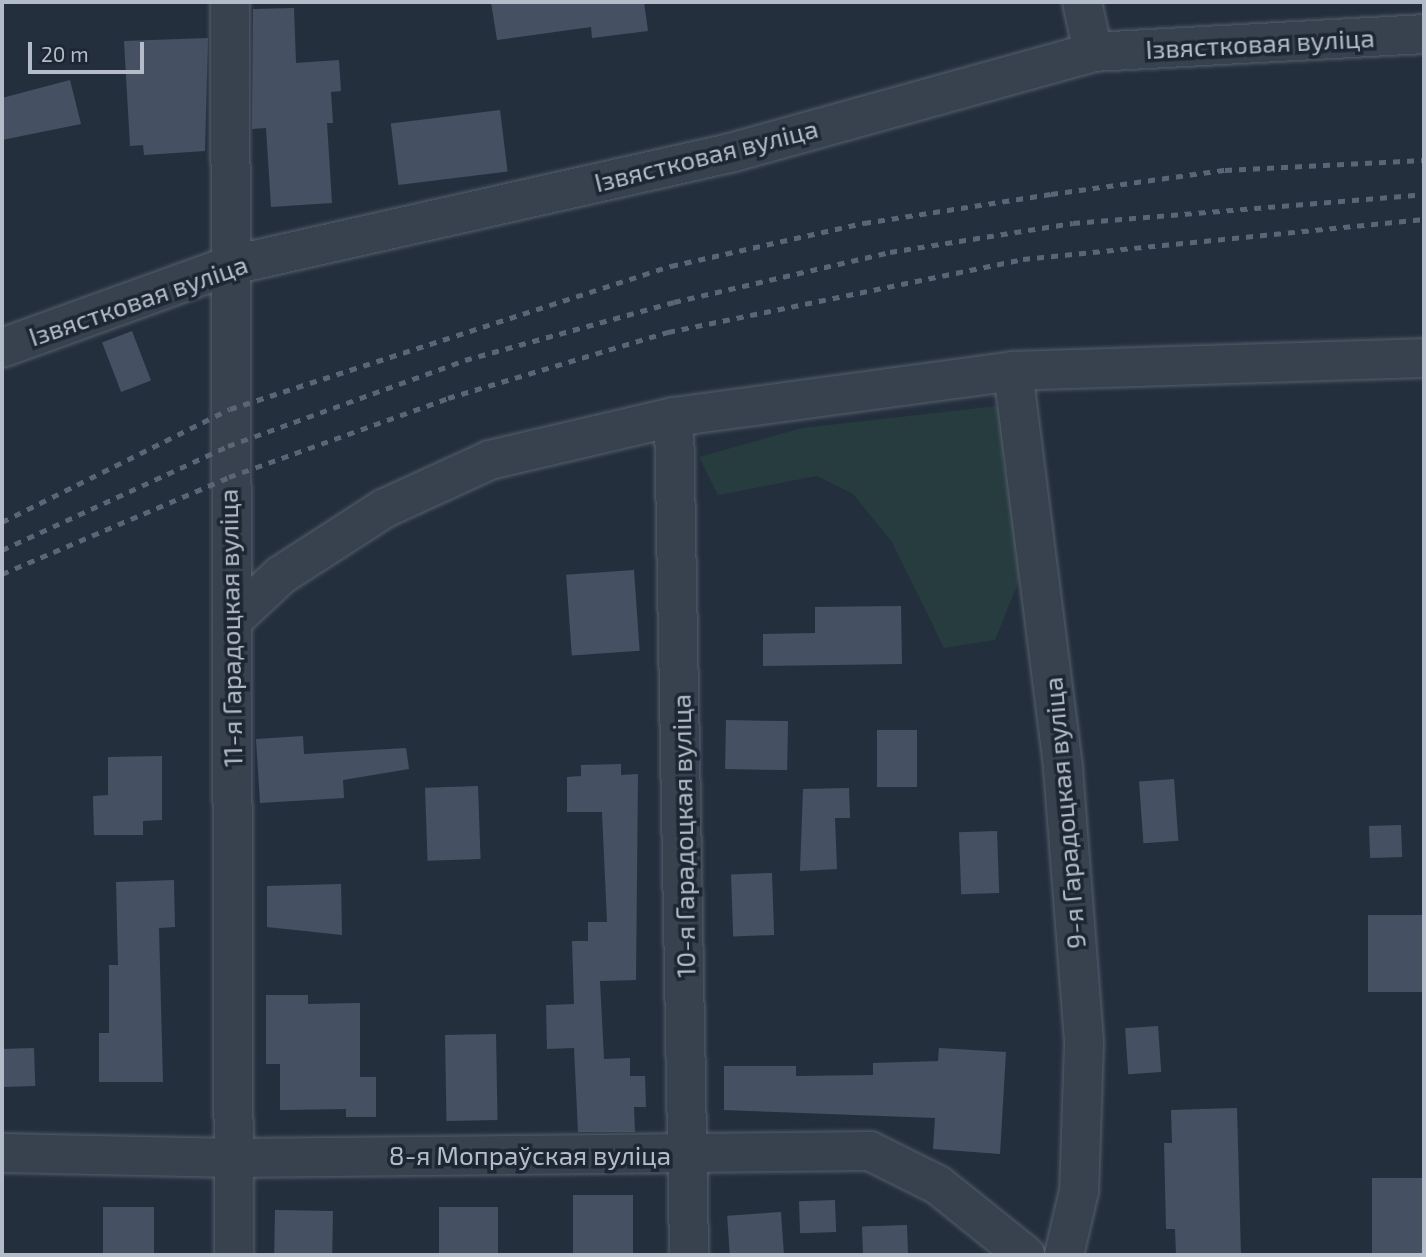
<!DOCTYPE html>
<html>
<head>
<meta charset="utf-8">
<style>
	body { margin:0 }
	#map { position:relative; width:1426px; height:1257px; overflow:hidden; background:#242f3e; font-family:"Exo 2",sans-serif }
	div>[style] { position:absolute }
	.green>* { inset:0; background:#263c3f }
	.building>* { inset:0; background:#455162; transform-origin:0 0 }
	.roads { filter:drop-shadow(0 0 2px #565f6c) drop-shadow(0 0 2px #565f6c) }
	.minor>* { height:38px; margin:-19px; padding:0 19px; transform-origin:19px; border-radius:19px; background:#38414e }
	.rail>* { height:5px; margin-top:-2.5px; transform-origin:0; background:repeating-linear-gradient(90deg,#5a6575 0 7px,transparent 0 14px) }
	span { translate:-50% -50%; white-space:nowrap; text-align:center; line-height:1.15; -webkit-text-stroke:7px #1d2633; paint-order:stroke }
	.street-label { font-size:26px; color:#b4bcc9 }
	.frame { position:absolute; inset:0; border:4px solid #b4bcc9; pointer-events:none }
	.scale { position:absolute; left:28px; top:42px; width:116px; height:32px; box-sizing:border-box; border:4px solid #b4bcc9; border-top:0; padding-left:9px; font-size:21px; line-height:24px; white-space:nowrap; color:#b4bcc9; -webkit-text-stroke:5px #1d2633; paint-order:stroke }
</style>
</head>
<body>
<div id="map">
	<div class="green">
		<i style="clip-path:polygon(1006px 405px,1003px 462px,1024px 568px,995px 640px,944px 648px,892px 542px,853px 494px,817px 476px,718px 495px,699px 457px,802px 428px)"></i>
	</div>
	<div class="building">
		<i style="clip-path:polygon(491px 2px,644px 2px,648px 31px,592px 38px,591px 27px,497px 40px)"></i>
		<i style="clip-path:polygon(294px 8px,296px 63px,339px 60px,341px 91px,331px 92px,333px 123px,327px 123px,332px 203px,271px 207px,266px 128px,252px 129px,253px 9px)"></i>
		<i style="clip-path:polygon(208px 38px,205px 151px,144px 155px,143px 145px,130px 146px,124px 41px)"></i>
		<i style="clip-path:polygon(70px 80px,81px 124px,2px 140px,2px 98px)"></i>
		<i style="left:500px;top:110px;width:62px;height:110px;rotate:83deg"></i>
		<i style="left:132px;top:331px;width:53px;height:32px;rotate:69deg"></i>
		<i style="left:634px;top:570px;width:81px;height:68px;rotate:86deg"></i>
		<i style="clip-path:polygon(901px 606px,902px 664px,763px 666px,763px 634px,815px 633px,815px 607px)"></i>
		<i style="left:726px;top:720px;width:62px;height:49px;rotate:1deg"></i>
		<i style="left:877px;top:730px;width:40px;height:57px"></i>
		<i style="clip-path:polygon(303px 736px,304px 754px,406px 748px,409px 769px,343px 780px,344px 798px,260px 803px,256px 739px)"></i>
		<i style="clip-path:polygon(162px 756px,162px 820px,143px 821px,143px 835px,94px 835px,93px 796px,108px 795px,108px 757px)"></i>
		<i style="clip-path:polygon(621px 764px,621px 775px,638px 774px,636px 980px,600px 981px,604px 1059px,630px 1058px,630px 1076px,645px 1076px,646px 1107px,634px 1107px,635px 1132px,578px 1132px,574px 1048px,547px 1049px,546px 1005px,574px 1004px,572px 941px,588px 941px,588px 922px,607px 922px,602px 812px,567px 812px,567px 777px,581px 776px,581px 765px)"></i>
		<i style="left:1174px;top:779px;width:62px;height:35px;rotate:86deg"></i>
		<i style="left:478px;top:786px;width:73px;height:53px;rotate:88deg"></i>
		<i style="clip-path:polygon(849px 788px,850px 818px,835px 818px,837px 869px,800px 871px,803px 789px)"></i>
		<i style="left:1401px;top:825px;width:32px;height:32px;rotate:88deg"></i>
		<i style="left:997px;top:831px;width:62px;height:38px;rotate:88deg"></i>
		<i style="left:772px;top:873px;width:62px;height:41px;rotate:88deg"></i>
		<i style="clip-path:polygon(174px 880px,175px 927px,159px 928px,163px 1082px,99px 1082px,99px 1033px,109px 1033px,109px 965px,118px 965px,116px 882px)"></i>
		<i style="clip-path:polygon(341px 884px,342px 935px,267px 927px,267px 886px)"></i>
		<i style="left:1424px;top:915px;width:77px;height:56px;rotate:90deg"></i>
		<i style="clip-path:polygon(266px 995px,308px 995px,308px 1004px,360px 1003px,360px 1077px,376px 1077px,376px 1117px,346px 1117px,346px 1109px,280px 1110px,280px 1064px,266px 1064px)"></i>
		<i style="left:1158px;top:1026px;width:46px;height:33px;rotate:86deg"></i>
		<i style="left:496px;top:1034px;width:86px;height:51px;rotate:89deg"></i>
		<i style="left:34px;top:1048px;width:38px;height:32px;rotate:88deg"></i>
		<i style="clip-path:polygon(939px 1048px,1006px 1052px,1000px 1154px,933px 1149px,935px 1118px,724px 1110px,724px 1066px,796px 1066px,796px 1076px,873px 1075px,873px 1063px,938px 1061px)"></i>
		<i style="clip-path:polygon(1237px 1108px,1241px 1255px,1176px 1255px,1175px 1229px,1166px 1229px,1164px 1143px,1172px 1143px,1171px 1110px)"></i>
		<i style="left:1424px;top:1178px;width:77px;height:52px;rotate:90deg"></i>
		<i style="left:573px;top:1195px;width:60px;height:60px"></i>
		<i style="left:835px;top:1200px;width:32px;height:36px;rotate:88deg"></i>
		<i style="left:103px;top:1207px;width:51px;height:48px"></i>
		<i style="left:439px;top:1207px;width:59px;height:48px"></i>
		<i style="left:275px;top:1210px;width:58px;height:45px;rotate:1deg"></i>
		<i style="left:781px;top:1212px;width:43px;height:54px;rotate:86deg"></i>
		<i style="left:907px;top:1225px;width:30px;height:45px;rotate:88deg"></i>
	</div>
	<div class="roads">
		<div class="minor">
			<i style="left:230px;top:2px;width:1253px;rotate:89.82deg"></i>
			<i style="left:1082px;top:2px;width:51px;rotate:77.6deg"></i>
			<i style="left:2px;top:348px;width:240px;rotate:-19.9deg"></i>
			<i style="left:228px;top:266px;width:515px;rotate:-12.69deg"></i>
			<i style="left:730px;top:153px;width:377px;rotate:-15.5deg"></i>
			<i style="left:1093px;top:52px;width:331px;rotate:-3.1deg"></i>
			<i style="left:1013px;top:371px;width:400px;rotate:82.8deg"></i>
			<i style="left:1063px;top:768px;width:277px;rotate:85.6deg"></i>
			<i style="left:1084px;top:1044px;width:147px;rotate:91.9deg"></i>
			<i style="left:1079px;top:1191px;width:66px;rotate:103.2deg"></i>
			<i style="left:674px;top:417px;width:838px;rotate:88.97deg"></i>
			<i style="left:232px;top:621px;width:67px;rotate:-43.2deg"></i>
			<i style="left:281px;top:575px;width:124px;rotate:-32.8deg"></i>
			<i style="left:385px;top:508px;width:115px;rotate:-24.6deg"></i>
			<i style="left:490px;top:460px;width:189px;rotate:-13.2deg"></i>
			<i style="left:674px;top:417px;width:342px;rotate:-7.7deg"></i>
			<i style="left:1013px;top:371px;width:411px;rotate:-1.8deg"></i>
			<i style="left:2px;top:1153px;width:233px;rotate:1.2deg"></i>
			<i style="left:235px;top:1158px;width:635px;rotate:-0.63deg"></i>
			<i style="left:870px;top:1151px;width:76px;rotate:26.6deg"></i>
			<i style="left:938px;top:1185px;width:112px;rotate:38.8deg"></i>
		</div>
	</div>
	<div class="rail">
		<i style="left:2px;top:522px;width:254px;rotate:-26.4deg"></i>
		<i style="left:230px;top:409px;width:464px;rotate:-18deg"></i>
		<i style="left:671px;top:266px;width:198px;rotate:-12.6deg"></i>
		<i style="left:864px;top:223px;width:189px;rotate:-8.8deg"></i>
		<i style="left:1051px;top:194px;width:176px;rotate:-7.9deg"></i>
		<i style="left:1225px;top:170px;width:199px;rotate:-2.9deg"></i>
		<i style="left:2px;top:550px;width:249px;rotate:-24.7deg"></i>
		<i style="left:228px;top:446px;width:252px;rotate:-19.9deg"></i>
		<i style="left:465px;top:360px;width:217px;rotate:-15.5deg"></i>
		<i style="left:674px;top:302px;width:222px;rotate:-13deg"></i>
		<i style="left:890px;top:252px;width:185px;rotate:-9deg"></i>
		<i style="left:1073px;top:223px;width:352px;rotate:-4.7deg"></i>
		<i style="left:2px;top:574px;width:247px;rotate:-23.1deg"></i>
		<i style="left:229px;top:477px;width:233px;rotate:-19.8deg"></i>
		<i style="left:448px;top:398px;width:230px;rotate:-16.7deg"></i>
		<i style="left:668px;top:332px;width:362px;rotate:-11.6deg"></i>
		<i style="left:1023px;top:259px;width:403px;rotate:-5.7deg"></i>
	</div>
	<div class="street-label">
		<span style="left:1260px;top:43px;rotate:-3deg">Ізвястковая вуліца</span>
		<span style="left:706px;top:155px;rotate:-14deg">Ізвястковая вуліца</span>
		<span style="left:138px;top:300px;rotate:-19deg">Ізвястковая вуліца</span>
		<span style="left:230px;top:628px;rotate:-91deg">11-я Гарадоцкая вуліца</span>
		<span style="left:1064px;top:813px;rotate:-95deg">9-я Гарадоцкая вуліца</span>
		<span style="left:683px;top:836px;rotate:-91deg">10-я Гарадоцкая вуліца</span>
		<span style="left:530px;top:1155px">8-я Мопраўская вуліца</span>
	</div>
	<div class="frame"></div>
	<div class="scale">20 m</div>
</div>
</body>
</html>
